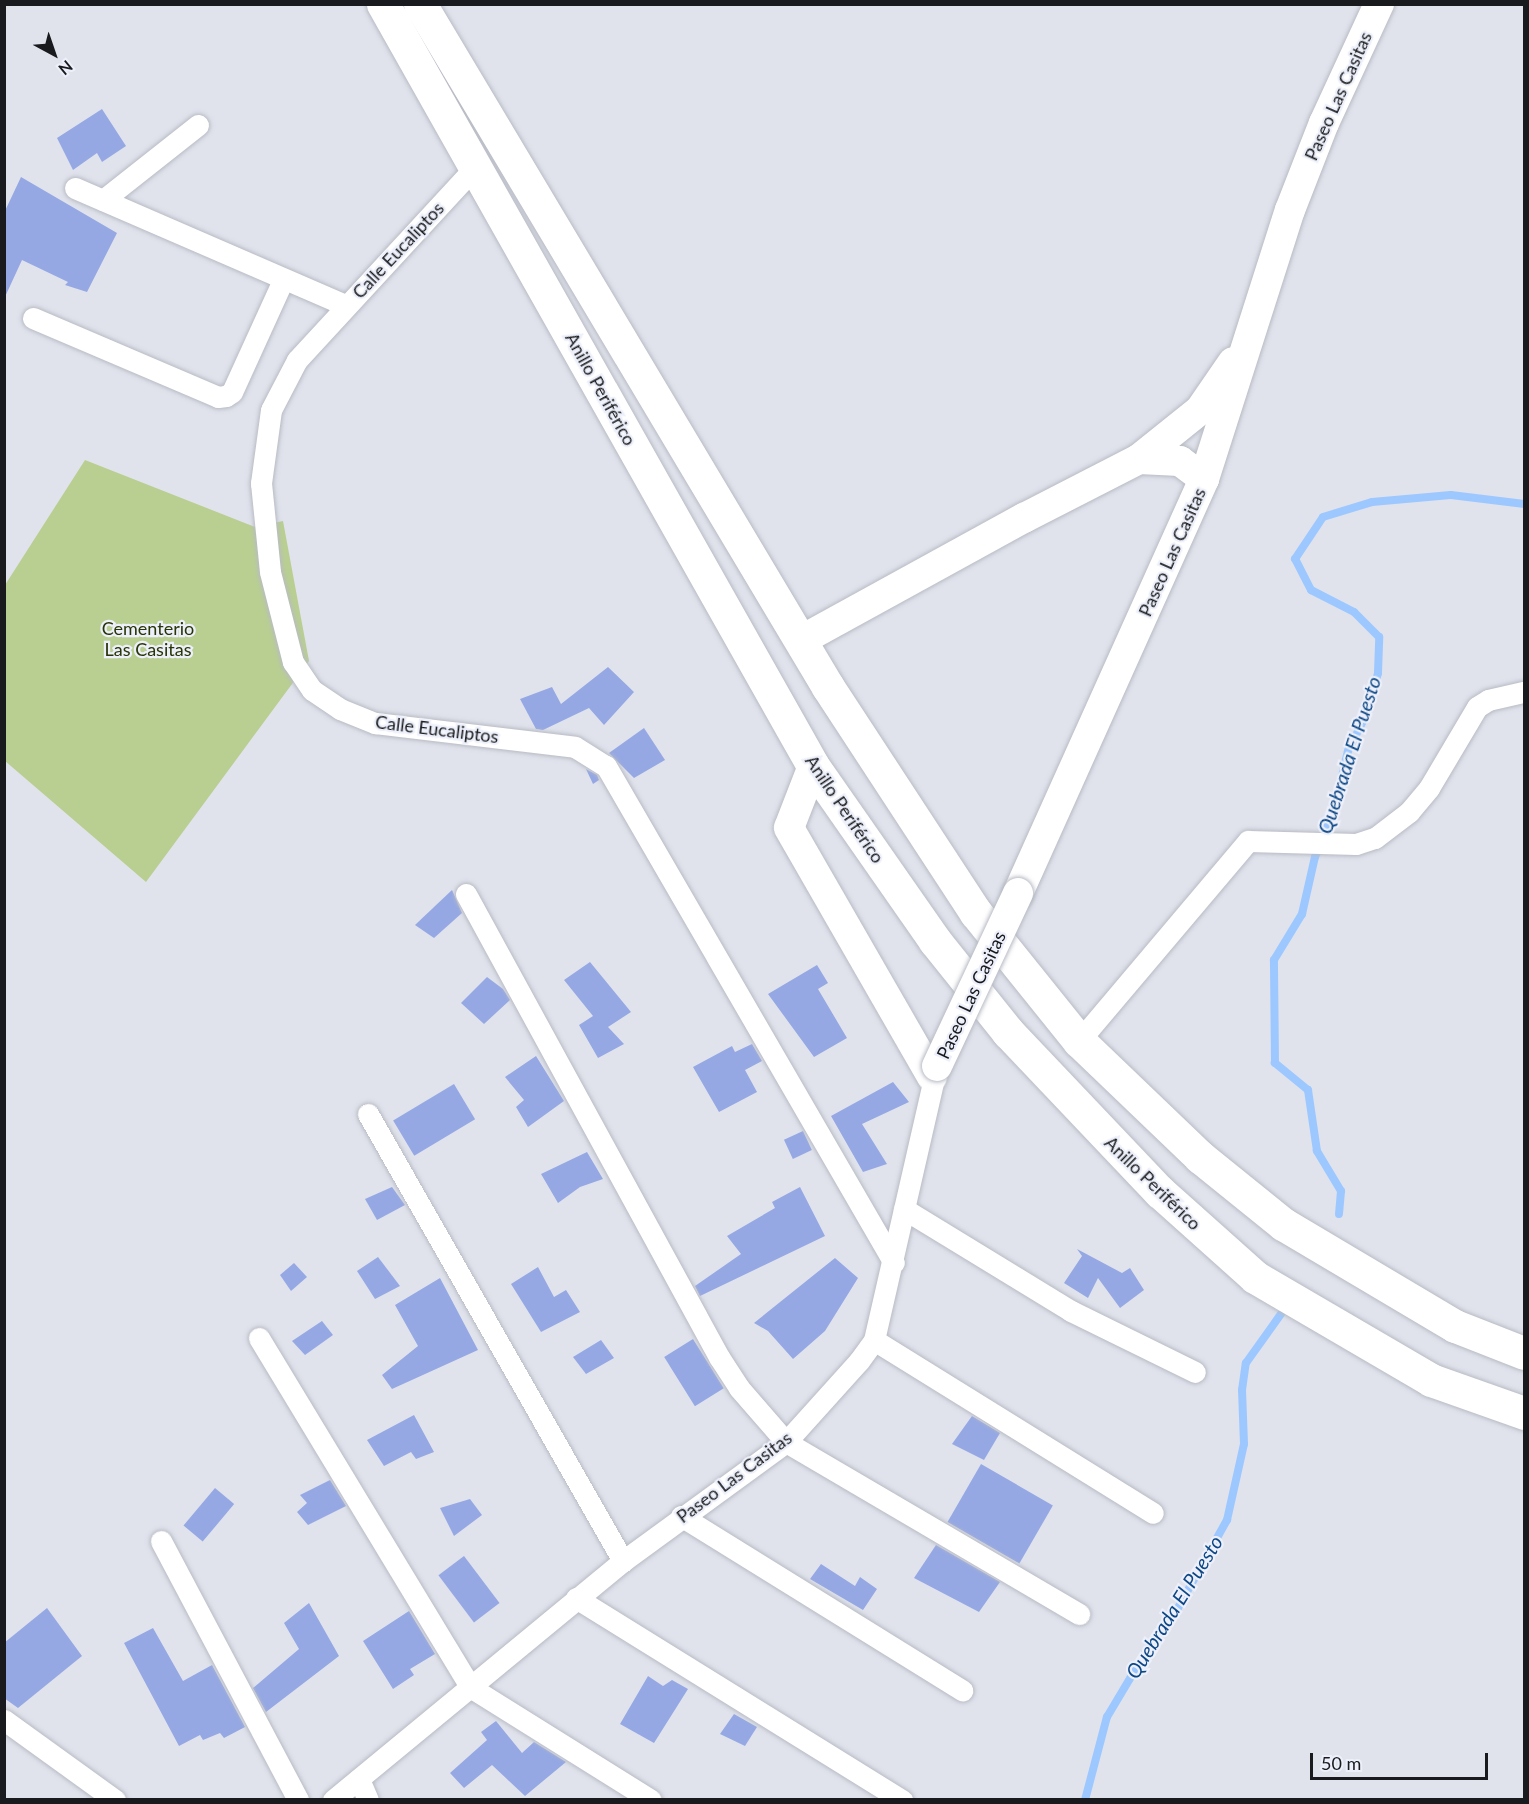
<!DOCTYPE html>
<html>
<head>
<meta charset="utf-8">
<style>
	body { margin:0 }
	#map { position:relative; width:1529px; height:1804px; overflow:hidden; background:#e0e3ec; font-family:Lato,sans-serif }
	div>[style] { position:absolute }
	.green>* { inset:0; background:#b9cf92 }
	.stream>* { height:8px; margin:-4px; padding:0 4px; transform-origin:4px; border-radius:4px; background:#9dc8ff }
	.building>* { inset:0; background:#95a8e4; transform-origin:0 0 }
	.roads { filter:drop-shadow(0 0 2px #b8bbc4) drop-shadow(0 0 2px #b8bbc4) }
	.street>* { height:21px; margin:-10.5px; padding:0 10.5px; transform-origin:10.5px; border-radius:10.5px; background:#fff }
	.secondary>* { height:30px; margin:-15px; padding:0 15px; transform-origin:15px; border-radius:15px; background:#fff }
	.highway>* { height:33px; margin:-16.5px; padding:0 16.5px; transform-origin:16.5px; border-radius:16.5px; background:#fff }
	.bridges { filter:drop-shadow(0 0 2px #b8bbc4) drop-shadow(0 0 2px #b8bbc4) }
	.secondary-bridge>* { height:30px; margin:-15px; padding:0 15px; transform-origin:15px; border-radius:15px; background:#fff }
	span { translate:-50% -50%; white-space:nowrap; text-align:center; line-height:1.15; -webkit-text-stroke:4.5px #edf0fa; paint-order:stroke }
	.street-label { font-size:18px; color:#191a1d }
	.park-label { font-size:18px; color:#283504 }
	.water-label { font-size:20px; color:#0b4786; font-style:italic }
	.frame { position:absolute; inset:0; border:6px solid #191a1d; pointer-events:none }
	.north { position:absolute; left:24px; top:24px; width:60px; height:60px; -webkit-text-stroke:4px #edf0fa; paint-order:stroke; rotate:140deg; font-size:16px; font-weight:700; line-height:24px; text-align:center; color:#191a1d }
	.north::after { content:''; display:block; margin:auto; width:21px; height:27px; background:#191a1d; clip-path:polygon(50% 0,100% 100%,50% 72%,0 100%) }
	.scale { position:absolute; left:1310px; top:1753px; width:178px; height:27px; box-sizing:border-box; border:3px solid #191a1d; border-top:0; padding-left:8px; font-size:18px; line-height:21px; white-space:nowrap; color:#191a1d; -webkit-text-stroke:4px #edf0fa; paint-order:stroke }
</style>
</head>
<body>
<div id="map">
	<div class="green">
		<i style="clip-path:polygon(85px 460px,255px 527px,283px 521px,309px 661px,146px 882px,5px 761px,5px 585px)"></i>
	</div>
	<div class="stream">
		<i style="left:1339px;top:1214px;width:23px;rotate:-85deg"></i>
		<i style="left:1341px;top:1191px;width:47px;rotate:-121deg"></i>
		<i style="left:1317px;top:1151px;width:62px;rotate:-98.4deg"></i>
		<i style="left:1308px;top:1090px;width:43px;rotate:-140.7deg"></i>
		<i style="left:1275px;top:1063px;width:103px;rotate:-90.6deg"></i>
		<i style="left:1274px;top:960px;width:54px;rotate:-58.7deg"></i>
		<i style="left:1302px;top:914px;width:58px;rotate:-77.2deg"></i>
		<i style="left:1315px;top:857px;width:56px;rotate:-69deg"></i>
		<i style="left:1335px;top:805px;width:56px;rotate:-76.5deg"></i>
		<i style="left:1348px;top:751px;width:42px;rotate:-63.4deg"></i>
		<i style="left:1367px;top:713px;width:41px;rotate:-74.6deg"></i>
		<i style="left:1378px;top:673px;width:36px;rotate:-88deg"></i>
		<i style="left:1379px;top:637px;width:35px;rotate:-135deg"></i>
		<i style="left:1354px;top:612px;width:48px;rotate:-152.9deg"></i>
		<i style="left:1311px;top:590px;width:35px;rotate:-117deg"></i>
		<i style="left:1295px;top:559px;width:50px;rotate:-56.3deg"></i>
		<i style="left:1323px;top:517px;width:51px;rotate:-17deg"></i>
		<i style="left:1372px;top:502px;width:79px;rotate:-5.1deg"></i>
		<i style="left:1451px;top:495px;width:74px;rotate:7deg"></i>
		<i style="left:1085px;top:1800px;width:86px;rotate:-75.2deg"></i>
		<i style="left:1107px;top:1717px;width:84px;rotate:-59.2deg"></i>
		<i style="left:1150px;top:1645px;width:46px;rotate:-52.9deg"></i>
		<i style="left:1178px;top:1608px;width:101px;rotate:-60.9deg"></i>
		<i style="left:1227px;top:1520px;width:78px;rotate:-77.4deg"></i>
		<i style="left:1244px;top:1444px;width:54px;rotate:-92.1deg"></i>
		<i style="left:1242px;top:1390px;width:27px;rotate:-82deg"></i>
		<i style="left:1246px;top:1363px;width:60px;rotate:-54.5deg"></i>
	</div>
	<div class="building">
		<i style="clip-path:polygon(102px 109px,126px 146px,102px 162px,97px 153px,73px 170px,57px 138px)"></i>
		<i style="clip-path:polygon(21px 177px,117px 233px,87px 292px,65px 285px,68px 282px,22px 260px,4px 299px,4px 213px)"></i>
		<i style="clip-path:polygon(608px 667px,634px 692px,604px 725px,589px 708px,543px 730px,536px 729px,520px 699px,552px 687px,561px 704px)"></i>
		<i style="clip-path:polygon(644px 728px,665px 760px,634px 778px,609px 753px)"></i>
		<i style="clip-path:polygon(586px 769px,597px 775px,599px 780px,593px 784px)"></i>
		<i style="clip-path:polygon(452px 890px,462px 913px,434px 938px,415px 925px)"></i>
		<i style="clip-path:polygon(590px 962px,631px 1012px,608px 1027px,624px 1044px,598px 1058px,579px 1025px,593px 1016px,564px 980px)"></i>
		<i style="clip-path:polygon(817px 965px,828px 983px,818px 989px,847px 1038px,814px 1057px,768px 994px)"></i>
		<i style="clip-path:polygon(487px 977px,503px 989px,510px 1000px,484px 1024px,461px 1003px)"></i>
		<i style="clip-path:polygon(752px 1044px,762px 1061px,745px 1070px,757px 1092px,719px 1112px,693px 1067px,732px 1046px,735px 1052px)"></i>
		<i style="clip-path:polygon(536px 1056px,564px 1101px,528px 1127px,516px 1107px,524px 1100px,505px 1077px)"></i>
		<i style="clip-path:polygon(893px 1082px,909px 1102px,862px 1124px,887px 1164px,863px 1172px,831px 1116px)"></i>
		<i style="left:454px;top:1084px;width:41px;height:71px;rotate:59deg"></i>
		<i style="left:803px;top:1131px;width:21px;height:21px;rotate:65deg"></i>
		<i style="clip-path:polygon(587px 1152px,603px 1179px,580px 1187px,558px 1203px,541px 1174px)"></i>
		<i style="clip-path:polygon(392px 1187px,405px 1205px,377px 1220px,365px 1199px)"></i>
		<i style="clip-path:polygon(800px 1187px,825px 1236px,700px 1296px,695px 1286px,741px 1254px,727px 1236px,775px 1208px,772px 1202px)"></i>
		<i style="clip-path:polygon(1077px 1249px,1122px 1273px,1130px 1268px,1144px 1290px,1120px 1308px,1098px 1278px,1088px 1298px,1064px 1283px,1082px 1256px)"></i>
		<i style="clip-path:polygon(378px 1257px,400px 1286px,375px 1299px,357px 1271px)"></i>
		<i style="clip-path:polygon(835px 1258px,858px 1278px,825px 1331px,793px 1359px,768px 1331px,754px 1323px)"></i>
		<i style="clip-path:polygon(294px 1263px,307px 1277px,291px 1291px,280px 1275px)"></i>
		<i style="clip-path:polygon(538px 1267px,554px 1297px,566px 1290px,580px 1312px,541px 1332px,511px 1284px)"></i>
		<i style="clip-path:polygon(440px 1278px,478px 1350px,392px 1389px,382px 1375px,418px 1346px,395px 1305px)"></i>
		<i style="clip-path:polygon(322px 1321px,333px 1335px,305px 1355px,292px 1341px)"></i>
		<i style="left:693px;top:1339px;width:58px;height:34px;rotate:58deg"></i>
		<i style="clip-path:polygon(601px 1340px,614px 1358px,586px 1374px,573px 1357px)"></i>
		<i style="clip-path:polygon(414px 1415px,434px 1452px,416px 1459px,411px 1452px,384px 1466px,367px 1440px)"></i>
		<i style="clip-path:polygon(972px 1416px,1000px 1433px,984px 1460px,952px 1444px)"></i>
		<i style="left:981px;top:1464px;width:83px;height:67px;rotate:30deg"></i>
		<i style="clip-path:polygon(330px 1480px,346px 1506px,308px 1525px,297px 1512px,307px 1503px,300px 1495px)"></i>
		<i style="left:215px;top:1488px;width:25px;height:49px;rotate:40deg"></i>
		<i style="clip-path:polygon(470px 1499px,482px 1515px,454px 1536px,440px 1508px)"></i>
		<i style="clip-path:polygon(936px 1545px,1000px 1582px,979px 1612px,914px 1578px)"></i>
		<i style="left:464px;top:1556px;width:59px;height:32px;rotate:53deg"></i>
		<i style="clip-path:polygon(821px 1564px,855px 1586px,860px 1577px,877px 1589px,863px 1610px,810px 1579px)"></i>
		<i style="clip-path:polygon(309px 1603px,339px 1656px,266px 1712px,253px 1688px,299px 1649px,284px 1623px)"></i>
		<i style="clip-path:polygon(47px 1608px,82px 1656px,18px 1708px,4px 1698px,4px 1643px)"></i>
		<i style="clip-path:polygon(409px 1611px,435px 1654px,410px 1669px,414px 1675px,393px 1689px,363px 1641px)"></i>
		<i style="clip-path:polygon(153px 1628px,183px 1681px,212px 1665px,245px 1727px,224px 1738px,220px 1733px,203px 1740px,200px 1735px,179px 1746px,124px 1643px)"></i>
		<i style="clip-path:polygon(648px 1676px,663px 1686px,672px 1680px,688px 1689px,654px 1743px,620px 1724px)"></i>
		<i style="clip-path:polygon(734px 1714px,757px 1727px,745px 1746px,720px 1734px)"></i>
		<i style="clip-path:polygon(496px 1721px,522px 1753px,534px 1742px,566px 1762px,525px 1796px,492px 1765px,464px 1788px,450px 1773px,487px 1740px,481px 1732px)"></i>
	</div>
	<div class="roads">
		<div class="street">
			<i style="left:476px;top:166px;width:264px;rotate:132.7deg"></i>
			<i style="left:297px;top:360px;width:56px;rotate:117.5deg"></i>
			<i style="left:271px;top:410px;width:74px;rotate:97.8deg"></i>
			<i style="left:261px;top:483px;width:89px;rotate:84.2deg"></i>
			<i style="left:270px;top:572px;width:93px;rotate:75.7deg"></i>
			<i style="left:293px;top:662px;width:34px;rotate:56deg"></i>
			<i style="left:312px;top:690px;width:34px;rotate:34deg"></i>
			<i style="left:340px;top:709px;width:38px;rotate:22deg"></i>
			<i style="left:375px;top:723px;width:201px;rotate:6.8deg"></i>
			<i style="left:575px;top:747px;width:36px;rotate:32deg"></i>
			<i style="left:606px;top:766px;width:574px;rotate:59.91deg"></i>
			<i style="left:75px;top:188px;width:294px;rotate:23.4deg"></i>
			<i style="left:103px;top:200px;width:121px;rotate:-38.3deg"></i>
			<i style="left:33px;top:318px;width:201px;rotate:23.1deg"></i>
			<i style="left:218px;top:397px;width:8px;rotate:-7deg"></i>
			<i style="left:226px;top:396px;width:7px;rotate:-34deg"></i>
			<i style="left:232px;top:392px;width:123px;rotate:-65.5deg"></i>
			<i style="left:466px;top:894px;width:528px;rotate:61.35deg"></i>
			<i style="left:719px;top:1357px;width:37px;rotate:57deg"></i>
			<i style="left:739px;top:1388px;width:72px;rotate:49deg"></i>
			<i style="left:786px;top:1442px;width:340px;rotate:30.4deg"></i>
			<i style="left:1079px;top:1041px;width:262px;rotate:-49.8deg"></i>
			<i style="left:1248px;top:841px;width:108px;rotate:1.6deg"></i>
			<i style="left:1356px;top:844px;width:20px;rotate:-18deg"></i>
			<i style="left:1375px;top:838px;width:43px;rotate:-37.4deg"></i>
			<i style="left:1409px;top:812px;width:31px;rotate:-50deg"></i>
			<i style="left:1429px;top:788px;width:94px;rotate:-59.3deg"></i>
			<i style="left:1477px;top:707px;width:13px;rotate:-32deg"></i>
			<i style="left:1488px;top:700px;width:37px;rotate:-13deg"></i>
			<i style="left:368px;top:1114px;width:515px;rotate:60.3deg"></i>
			<i style="left:904px;top:1209px;width:196px;rotate:31.4deg"></i>
			<i style="left:1071px;top:1311px;width:138px;rotate:26.2deg"></i>
			<i style="left:259px;top:1338px;width:408px;rotate:58.8deg"></i>
			<i style="left:470px;top:1687px;width:213px;rotate:32deg"></i>
			<i style="left:874px;top:1340px;width:328px;rotate:31.8deg"></i>
			<i style="left:681px;top:1516px;width:331px;rotate:31.8deg"></i>
			<i style="left:161px;top:1541px;width:293px;rotate:62.1deg"></i>
			<i style="left:576px;top:1598px;width:384px;rotate:31.8deg"></i>
			<i style="left:4px;top:1720px;width:137px;rotate:35.8deg"></i>
			<i style="left:359px;top:1779px;width:23px;rotate:67deg"></i>
			<i style="left:333px;top:1800px;width:376px;rotate:-39.5deg"></i>
			<i style="left:623px;top:1561px;width:202px;rotate:-36.1deg"></i>
			<i style="left:786px;top:1442px;width:109px;rotate:-48deg"></i>
			<i style="left:859px;top:1361px;width:26px;rotate:-54deg"></i>
			<i style="left:874px;top:1340px;width:281px;rotate:-77.1deg"></i>
		</div>
		<div class="secondary">
			<i style="left:1139px;top:459px;width:41px;rotate:2.8deg"></i>
			<i style="left:1180px;top:461px;width:30px;rotate:37deg"></i>
			<i style="left:800px;top:641px;width:256px;rotate:-28.8deg"></i>
			<i style="left:1024px;top:518px;width:129px;rotate:-27.2deg"></i>
			<i style="left:1139px;top:459px;width:78px;rotate:-38.8deg"></i>
			<i style="left:1200px;top:410px;width:58px;rotate:-55.5deg"></i>
			<i style="left:813px;top:766px;width:66px;rotate:111.2deg"></i>
			<i style="left:789px;top:828px;width:287px;rotate:60.1deg"></i>
			<i style="left:1018px;top:893px;width:454px;rotate:-65.8deg"></i>
			<i style="left:1204px;top:479px;width:282px;rotate:-72.3deg"></i>
			<i style="left:1290px;top:210px;width:93px;rotate:-68.7deg"></i>
			<i style="left:1324px;top:123px;width:131px;rotate:-65.2deg"></i>
		</div>
		<div class="highway">
			<i style="left:383px;top:4px;width:875px;rotate:60.56deg"></i>
			<i style="left:813px;top:766px;width:213px;rotate:55.1deg"></i>
			<i style="left:935px;top:941px;width:117px;rotate:51.3deg"></i>
			<i style="left:1008px;top:1032px;width:221px;rotate:46.5deg"></i>
			<i style="left:1160px;top:1192px;width:127px;rotate:41.8deg"></i>
			<i style="left:1255px;top:1277px;width:204px;rotate:30.3deg"></i>
			<i style="left:1431px;top:1380px;width:99px;rotate:19.5deg"></i>
			<i style="left:420px;top:4px;width:796px;rotate:59.15deg"></i>
			<i style="left:828px;top:687px;width:270px;rotate:56.8deg"></i>
			<i style="left:976px;top:913px;width:164px;rotate:51.2deg"></i>
			<i style="left:1079px;top:1041px;width:168px;rotate:43.8deg"></i>
			<i style="left:1200px;top:1157px;width:107px;rotate:38.9deg"></i>
			<i style="left:1283px;top:1224px;width:200px;rotate:30.7deg"></i>
			<i style="left:1455px;top:1326px;width:74px;rotate:21.4deg"></i>
		</div>
	</div>
	<div class="bridges">
		<div class="secondary-bridge">
			<i style="left:937px;top:1066px;width:191px;rotate:-64.9deg"></i>
		</div>
	</div>
	<div class="street-label">
		<span style="left:1338px;top:96px;rotate:-66deg">Paseo Las Casitas</span>
		<span style="left:398px;top:250px;rotate:-47deg">Calle Eucaliptos</span>
		<span style="left:601px;top:389px;rotate:61deg">Anillo Periférico</span>
		<span style="left:1172px;top:552px;rotate:-66deg">Paseo Las Casitas</span>
		<span style="left:437px;top:729px;rotate:7deg">Calle Eucaliptos</span>
		<span style="left:845px;top:809px;rotate:56deg">Anillo Periférico</span>
		<span style="left:971px;top:995px;rotate:-65deg">Paseo Las Casitas</span>
		<span style="left:1153px;top:1183px;rotate:44deg">Anillo Periférico</span>
		<span style="left:734px;top:1477px;rotate:-37deg">Paseo Las Casitas</span>
	</div>
	<div class="park-label">
		<span style="left:148px;top:639px">Cementerio<br>Las Casitas</span>
	</div>
	<div class="water-label">
		<span style="left:1349px;top:755px;rotate:-72deg">Quebrada El Puesto</span>
		<span style="left:1174px;top:1607px;rotate:-58deg">Quebrada El Puesto</span>
	</div>
	<div class="frame"></div>
	<div class="north">N</div>
	<div class="scale">50 m</div>
</div>
</body>
</html>
